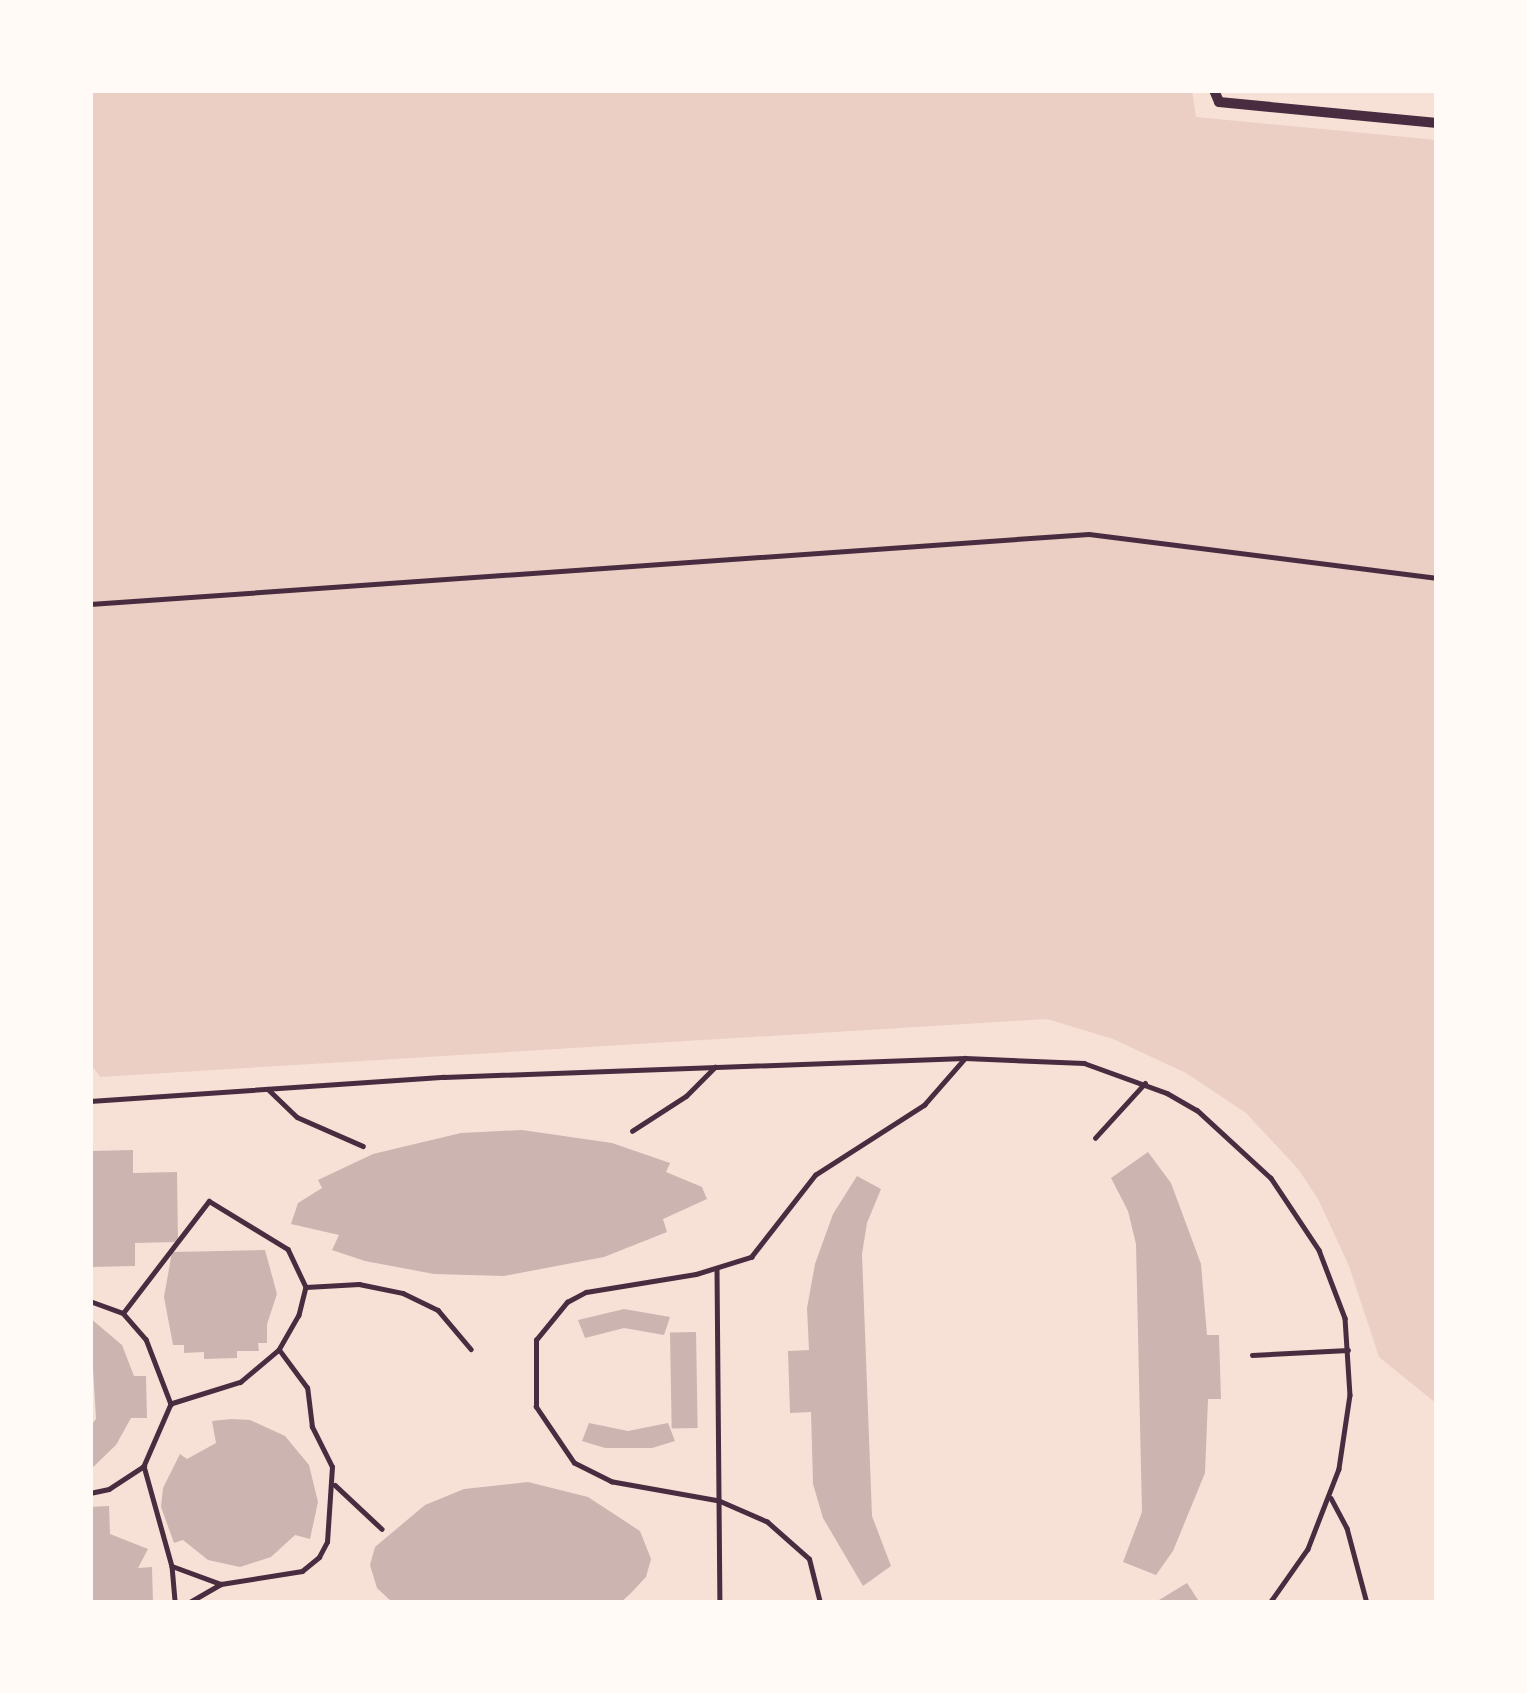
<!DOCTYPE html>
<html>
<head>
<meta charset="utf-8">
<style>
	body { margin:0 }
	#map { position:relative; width:1527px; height:1693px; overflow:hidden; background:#f7e1d7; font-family:"Noto Sans",sans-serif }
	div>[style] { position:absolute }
	.green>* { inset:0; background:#ebcfc5 }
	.building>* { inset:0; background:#ccb4b1; transform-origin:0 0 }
	.service>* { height:4.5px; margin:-2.25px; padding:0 2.25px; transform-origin:2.25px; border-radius:2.25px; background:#4a2c40 }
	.minor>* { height:10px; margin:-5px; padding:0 5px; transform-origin:5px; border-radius:5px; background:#4a2c40 }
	span { translate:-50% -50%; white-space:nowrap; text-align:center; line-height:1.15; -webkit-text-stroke:9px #fffaf5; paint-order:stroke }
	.frame { position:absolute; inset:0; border:93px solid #fffaf5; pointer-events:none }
</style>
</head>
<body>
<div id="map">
	<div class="green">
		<i style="clip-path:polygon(90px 90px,1192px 90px,1196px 117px,1437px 140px,1437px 1404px,1379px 1357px,1349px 1266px,1319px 1201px,1299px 1170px,1246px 1113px,1186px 1073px,1113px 1039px,1047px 1019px,100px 1077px,90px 1063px)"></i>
	</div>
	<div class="building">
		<i style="clip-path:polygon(522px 1130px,612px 1143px,670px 1163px,666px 1172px,702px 1187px,707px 1199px,663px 1219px,667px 1232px,604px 1257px,504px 1276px,434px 1274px,365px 1261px,332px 1250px,339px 1235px,291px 1224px,298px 1203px,322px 1188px,318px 1180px,373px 1154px,461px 1133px)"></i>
		<i style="clip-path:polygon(133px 1150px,133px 1173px,177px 1172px,178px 1242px,135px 1243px,135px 1266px,90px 1267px,90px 1151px)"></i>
		<i style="clip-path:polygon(1148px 1152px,1171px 1183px,1201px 1264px,1207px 1335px,1219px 1335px,1221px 1399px,1208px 1399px,1205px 1473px,1173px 1551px,1156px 1575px,1123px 1562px,1142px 1512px,1136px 1244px,1128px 1211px,1111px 1178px)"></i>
		<i style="clip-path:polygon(857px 1176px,881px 1189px,867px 1223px,862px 1254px,872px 1516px,891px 1566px,863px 1586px,823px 1518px,813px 1484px,811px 1412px,790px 1413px,788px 1351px,809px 1350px,807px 1308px,815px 1264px,833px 1214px)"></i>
		<i style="clip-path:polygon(265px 1250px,277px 1294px,267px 1324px,267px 1343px,258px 1343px,259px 1351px,237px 1351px,237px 1358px,204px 1359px,204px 1352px,184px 1353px,184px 1345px,173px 1345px,164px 1297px,172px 1252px)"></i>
		<i style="clip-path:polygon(624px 1309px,670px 1317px,664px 1335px,624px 1328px,585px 1338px,578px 1320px)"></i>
		<i style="clip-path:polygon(90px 1318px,122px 1345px,134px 1376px,146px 1376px,147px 1418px,131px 1418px,116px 1445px,90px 1470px,90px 1426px,96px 1419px)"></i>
		<i style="left:696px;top:1332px;width:96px;height:26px;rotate:89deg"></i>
		<i style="clip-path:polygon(231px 1419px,250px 1420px,285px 1436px,309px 1465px,318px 1502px,310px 1539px,295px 1535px,271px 1557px,240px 1567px,208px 1560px,183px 1540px,174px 1543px,161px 1507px,163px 1488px,180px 1454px,187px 1459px,216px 1443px,212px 1421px)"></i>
		<i style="clip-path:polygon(589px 1423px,628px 1431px,668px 1423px,675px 1441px,652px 1448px,605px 1448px,582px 1441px)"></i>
		<i style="clip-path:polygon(528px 1482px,588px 1497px,640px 1531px,651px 1559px,646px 1577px,631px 1593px,620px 1603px,393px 1603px,377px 1588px,370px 1565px,375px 1547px,425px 1505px,464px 1489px)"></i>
		<i style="clip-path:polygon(109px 1506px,110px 1534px,148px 1549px,138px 1568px,152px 1567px,153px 1603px,90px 1603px,90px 1507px)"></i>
		<i style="clip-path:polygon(1187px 1583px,1200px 1603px,1154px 1603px)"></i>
	</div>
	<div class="service">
		<i style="left:90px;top:604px;width:1001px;rotate:-4.01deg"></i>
		<i style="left:1089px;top:534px;width:351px;rotate:7.2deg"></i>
		<i style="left:268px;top:1089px;width:40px;rotate:44deg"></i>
		<i style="left:297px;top:1117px;width:72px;rotate:23.7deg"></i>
		<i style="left:90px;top:1101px;width:355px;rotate:-3.9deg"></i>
		<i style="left:444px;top:1077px;width:521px;rotate:-2.09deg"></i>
		<i style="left:965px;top:1058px;width:119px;rotate:2.4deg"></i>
		<i style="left:1084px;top:1063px;width:88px;rotate:19.9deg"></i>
		<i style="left:1167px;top:1093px;width:34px;rotate:30deg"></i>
		<i style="left:1197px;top:1110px;width:100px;rotate:42.6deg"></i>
		<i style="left:1271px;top:1178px;width:87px;rotate:56.3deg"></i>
		<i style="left:1319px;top:1250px;width:73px;rotate:69.1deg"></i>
		<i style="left:1345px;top:1318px;width:77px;rotate:86.3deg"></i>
		<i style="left:1350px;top:1395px;width:75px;rotate:98.5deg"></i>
		<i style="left:1339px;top:1469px;width:86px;rotate:111.2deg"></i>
		<i style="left:1308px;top:1549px;width:66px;rotate:125.1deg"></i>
		<i style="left:632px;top:1131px;width:64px;rotate:-32.9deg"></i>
		<i style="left:686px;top:1096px;width:41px;rotate:-45deg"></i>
		<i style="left:1095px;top:1138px;width:74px;rotate:-47.7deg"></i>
		<i style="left:717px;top:1269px;width:334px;rotate:89.5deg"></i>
		<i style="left:306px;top:1287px;width:53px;rotate:-3.2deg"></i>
		<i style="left:359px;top:1284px;width:45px;rotate:11.6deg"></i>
		<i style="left:403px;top:1293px;width:39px;rotate:26deg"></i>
		<i style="left:438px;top:1310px;width:51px;rotate:49.8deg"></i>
		<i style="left:90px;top:1301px;width:35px;rotate:20deg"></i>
		<i style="left:123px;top:1313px;width:35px;rotate:49deg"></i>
		<i style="left:146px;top:1339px;width:70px;rotate:69deg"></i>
		<i style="left:171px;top:1404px;width:68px;rotate:113.5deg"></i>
		<i style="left:144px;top:1466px;width:104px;rotate:74.4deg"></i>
		<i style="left:172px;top:1566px;width:37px;rotate:85deg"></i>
		<i style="left:123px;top:1313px;width:141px;rotate:-52.5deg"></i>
		<i style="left:209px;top:1201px;width:92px;rotate:31.3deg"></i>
		<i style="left:288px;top:1249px;width:42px;rotate:64.7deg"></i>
		<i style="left:306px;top:1287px;width:29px;rotate:104deg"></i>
		<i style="left:299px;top:1315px;width:40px;rotate:119.7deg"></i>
		<i style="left:279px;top:1350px;width:50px;rotate:139.9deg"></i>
		<i style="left:241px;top:1382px;width:73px;rotate:162.6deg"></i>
		<i style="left:1252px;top:1355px;width:96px;rotate:-3deg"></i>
		<i style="left:335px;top:1485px;width:64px;rotate:43.1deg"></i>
		<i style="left:90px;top:1493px;width:19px;rotate:-12deg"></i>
		<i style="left:109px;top:1489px;width:42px;rotate:-33.3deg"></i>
		<i style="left:1331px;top:1498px;width:34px;rotate:62deg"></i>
		<i style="left:1347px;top:1528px;width:78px;rotate:75.1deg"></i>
		<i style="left:172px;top:1566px;width:52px;rotate:20.2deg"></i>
		<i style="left:188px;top:1603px;width:38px;rotate:-30deg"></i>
		<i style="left:221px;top:1584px;width:82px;rotate:-9.1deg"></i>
		<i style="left:302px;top:1571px;width:22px;rotate:-39deg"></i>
		<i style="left:319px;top:1557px;width:17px;rotate:-62deg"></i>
		<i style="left:327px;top:1542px;width:75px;rotate:-86.2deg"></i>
		<i style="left:332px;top:1467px;width:45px;rotate:-116.6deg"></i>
		<i style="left:312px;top:1427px;width:39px;rotate:-97deg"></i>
		<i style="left:307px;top:1388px;width:47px;rotate:-126.4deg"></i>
		<i style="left:820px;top:1603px;width:45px;rotate:-104deg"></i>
		<i style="left:809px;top:1559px;width:56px;rotate:-138.6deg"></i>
		<i style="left:767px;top:1522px;width:52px;rotate:-156.4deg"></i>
		<i style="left:719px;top:1501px;width:109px;rotate:-169.9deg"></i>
		<i style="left:612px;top:1482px;width:42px;rotate:-153.4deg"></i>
		<i style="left:574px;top:1463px;width:68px;rotate:-124.2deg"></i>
		<i style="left:536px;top:1407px;width:67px;rotate:-90deg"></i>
		<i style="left:536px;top:1340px;width:49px;rotate:-50.8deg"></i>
		<i style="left:567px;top:1302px;width:21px;rotate:-28deg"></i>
		<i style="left:586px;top:1292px;width:111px;rotate:-9.3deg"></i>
		<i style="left:696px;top:1274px;width:58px;rotate:-17.2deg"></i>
		<i style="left:751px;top:1257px;width:104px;rotate:-52deg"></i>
		<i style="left:815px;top:1175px;width:130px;rotate:-32.7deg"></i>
		<i style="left:924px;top:1105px;width:62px;rotate:-48.9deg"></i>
	</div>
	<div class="minor">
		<i style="left:1214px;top:90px;width:13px;rotate:67deg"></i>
		<i style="left:1219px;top:102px;width:219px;rotate:5.5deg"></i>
	</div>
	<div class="frame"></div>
</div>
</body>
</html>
